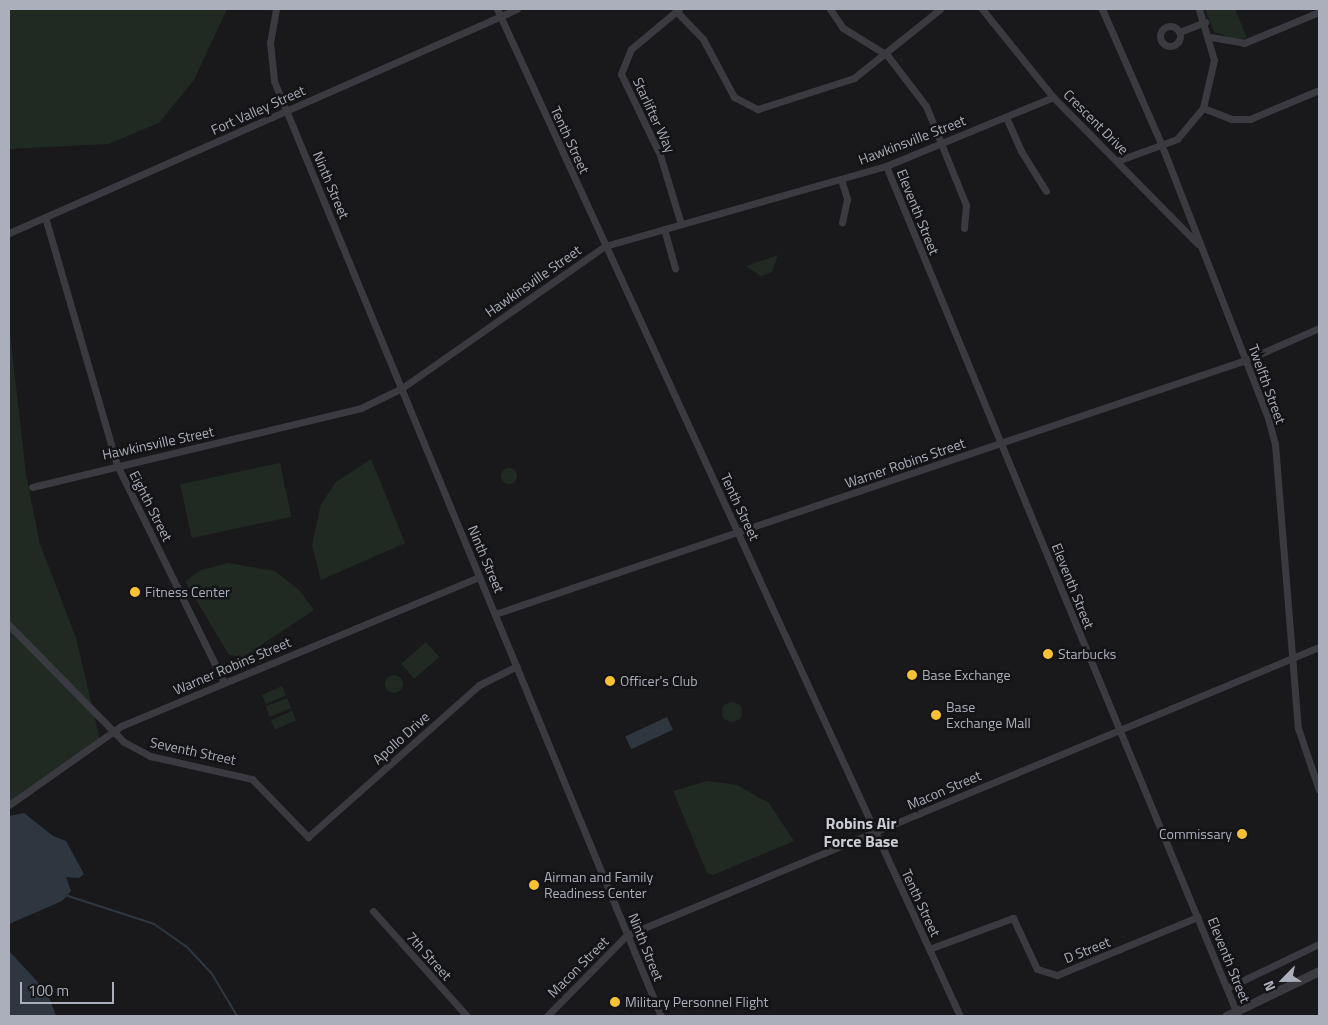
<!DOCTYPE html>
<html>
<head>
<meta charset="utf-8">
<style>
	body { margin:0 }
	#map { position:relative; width:1328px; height:1025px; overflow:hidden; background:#19191b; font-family:"Titillium Web",sans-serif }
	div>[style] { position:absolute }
	.green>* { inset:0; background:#202a22; transform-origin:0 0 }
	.round { border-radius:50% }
	.water>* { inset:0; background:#2e3740; transform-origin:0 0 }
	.stream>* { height:2px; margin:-1px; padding:0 1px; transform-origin:1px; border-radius:1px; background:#2e3740 }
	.minor>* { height:7px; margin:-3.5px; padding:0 3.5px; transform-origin:3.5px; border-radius:3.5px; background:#3a3a40 }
	.minor>.ring { margin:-3.5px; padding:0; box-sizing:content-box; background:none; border:7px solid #3a3a40; border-radius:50% }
	.tertiary>* { height:9px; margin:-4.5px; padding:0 4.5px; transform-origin:4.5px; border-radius:4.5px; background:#3a3a40 }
	.dots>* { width:14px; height:14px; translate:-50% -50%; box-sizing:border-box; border:2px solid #141416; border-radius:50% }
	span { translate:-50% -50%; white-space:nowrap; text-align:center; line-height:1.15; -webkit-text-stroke:5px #141416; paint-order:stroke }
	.street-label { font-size:14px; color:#abafbb }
	.poi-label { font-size:14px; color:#abafbb }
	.left { translate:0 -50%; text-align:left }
	.right { translate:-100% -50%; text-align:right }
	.quarter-label { font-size:16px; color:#ccced7; font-weight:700 }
	.frame { position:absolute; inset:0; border:10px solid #abafbb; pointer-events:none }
	.north { position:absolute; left:1258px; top:955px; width:50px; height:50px; -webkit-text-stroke:4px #141416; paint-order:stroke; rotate:247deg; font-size:14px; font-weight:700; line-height:20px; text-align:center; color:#abafbb }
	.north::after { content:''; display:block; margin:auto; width:18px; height:22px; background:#abafbb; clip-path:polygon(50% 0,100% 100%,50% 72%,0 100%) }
	.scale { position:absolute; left:20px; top:982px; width:94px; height:22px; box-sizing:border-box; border:2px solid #abafbb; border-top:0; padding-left:6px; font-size:15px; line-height:18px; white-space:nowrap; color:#abafbb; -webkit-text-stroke:4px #141416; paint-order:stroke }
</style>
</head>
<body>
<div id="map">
	<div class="green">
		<i style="clip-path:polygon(9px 9px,227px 9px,194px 80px,159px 123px,108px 144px,9px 149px)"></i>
		<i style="clip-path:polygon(1205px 9px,1235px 9px,1247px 38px,1236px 40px,1214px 32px)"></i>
		<i style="clip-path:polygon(778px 255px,772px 272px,761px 276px,746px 266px)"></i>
		<i style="clip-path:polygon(9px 324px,26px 475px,40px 544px,76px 638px,100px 740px,9px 808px)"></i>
		<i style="clip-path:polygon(371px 459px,405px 543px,321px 580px,312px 545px,321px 504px,336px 482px)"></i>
		<i style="left:280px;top:463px;width:55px;height:102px;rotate:78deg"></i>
		<i class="round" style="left:501px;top:468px;width:16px;height:16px"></i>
		<i style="clip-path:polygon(228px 563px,275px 571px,299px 590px,314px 610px,243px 657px,229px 655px,185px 581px,201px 570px)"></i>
		<i style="left:426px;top:642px;width:20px;height:33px;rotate:49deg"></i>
		<i class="round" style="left:385px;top:675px;width:18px;height:18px"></i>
		<i style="left:282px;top:686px;width:10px;height:22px;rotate:66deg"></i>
		<i style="left:287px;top:698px;width:11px;height:23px;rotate:68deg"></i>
		<i class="round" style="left:722px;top:702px;width:20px;height:20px"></i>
		<i style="left:292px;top:711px;width:10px;height:23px;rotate:66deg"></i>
		<i style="clip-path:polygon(708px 781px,737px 785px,769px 803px,794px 841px,713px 875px,707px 873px,673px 791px)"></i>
	</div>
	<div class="water">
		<i style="left:667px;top:717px;width:14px;height:46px;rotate:65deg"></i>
		<i style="clip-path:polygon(24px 813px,53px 836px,66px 841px,84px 874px,79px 878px,66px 877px,71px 891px,62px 901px,9px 924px,9px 816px)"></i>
		<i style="clip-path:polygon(9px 951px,47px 992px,56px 1016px,9px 1016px)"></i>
	</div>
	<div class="stream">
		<i style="left:65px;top:895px;width:94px;rotate:18deg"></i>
		<i style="left:154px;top:924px;width:39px;rotate:35deg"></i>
		<i style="left:186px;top:946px;width:38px;rotate:47deg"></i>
		<i style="left:212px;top:974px;width:49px;rotate:59.2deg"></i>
	</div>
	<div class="minor">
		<i style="left:276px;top:9px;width:34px;rotate:100deg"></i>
		<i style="left:270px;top:42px;width:39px;rotate:84deg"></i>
		<i style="left:274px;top:81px;width:1012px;rotate:67.52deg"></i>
		<i style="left:497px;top:9px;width:1108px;rotate:65.31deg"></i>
		<i style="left:679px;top:9px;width:62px;rotate:140.2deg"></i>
		<i style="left:631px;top:49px;width:27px;rotate:112deg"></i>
		<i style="left:621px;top:74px;width:90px;rotate:64.3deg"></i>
		<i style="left:660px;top:155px;width:72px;rotate:73.1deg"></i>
		<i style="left:830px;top:9px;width:23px;rotate:56deg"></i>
		<i style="left:843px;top:28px;width:52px;rotate:31.5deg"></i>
		<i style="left:887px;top:55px;width:64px;rotate:52.6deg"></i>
		<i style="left:926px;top:106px;width:107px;rotate:68deg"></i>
		<i style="left:966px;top:205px;width:23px;rotate:95deg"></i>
		<i style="left:982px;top:9px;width:113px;rotate:51.1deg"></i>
		<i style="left:1053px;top:97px;width:206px;rotate:45.4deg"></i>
		<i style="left:1102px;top:9px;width:150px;rotate:66.3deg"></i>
		<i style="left:1162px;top:146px;width:292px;rotate:68.7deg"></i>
		<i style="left:1268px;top:418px;width:27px;rotate:75deg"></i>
		<i style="left:1275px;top:444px;width:285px;rotate:85.4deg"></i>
		<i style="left:1298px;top:728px;width:65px;rotate:71.3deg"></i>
		<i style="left:677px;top:12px;width:37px;rotate:46deg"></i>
		<i style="left:703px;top:39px;width:66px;rotate:61.9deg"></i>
		<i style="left:734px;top:97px;width:27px;rotate:27deg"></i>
		<i style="left:758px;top:109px;width:101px;rotate:-17.9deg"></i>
		<i style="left:854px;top:78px;width:110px;rotate:-38.7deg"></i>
		<i class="ring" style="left:1160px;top:26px;width:13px;height:13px"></i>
		<i style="left:1182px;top:31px;width:25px;rotate:-21deg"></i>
		<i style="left:1211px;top:37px;width:34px;rotate:10deg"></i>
		<i style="left:1244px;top:43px;width:81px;rotate:-22.5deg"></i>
		<i style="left:1203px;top:108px;width:31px;rotate:21deg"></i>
		<i style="left:1232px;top:119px;width:18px"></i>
		<i style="left:1250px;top:119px;width:75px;rotate:-22.8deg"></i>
		<i style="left:1006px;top:117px;width:37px;rotate:66deg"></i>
		<i style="left:1021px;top:151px;width:47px;rotate:58deg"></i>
		<i style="left:1117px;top:161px;width:64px;rotate:-20.1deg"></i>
		<i style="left:1177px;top:139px;width:40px;rotate:-50deg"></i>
		<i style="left:1203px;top:108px;width:49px;rotate:-77.1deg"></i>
		<i style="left:1214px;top:60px;width:53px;rotate:-106.4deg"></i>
		<i style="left:886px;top:166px;width:920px;rotate:67.5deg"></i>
		<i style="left:841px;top:179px;width:21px;rotate:73deg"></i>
		<i style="left:847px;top:199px;width:24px;rotate:102deg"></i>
		<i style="left:45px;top:217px;width:258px;rotate:73.8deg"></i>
		<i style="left:117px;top:465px;width:242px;rotate:63.8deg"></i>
		<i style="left:664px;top:229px;width:41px;rotate:74.2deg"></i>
		<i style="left:9px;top:233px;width:555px;rotate:-23.79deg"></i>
		<i style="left:32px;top:487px;width:338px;rotate:-13.5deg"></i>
		<i style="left:361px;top:408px;width:46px;rotate:-26deg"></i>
		<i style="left:402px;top:388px;width:248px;rotate:-35deg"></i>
		<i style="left:605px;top:246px;width:292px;rotate:-15.9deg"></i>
		<i style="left:886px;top:166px;width:181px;rotate:-22.4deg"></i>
		<i style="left:495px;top:614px;width:793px;rotate:-18.69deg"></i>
		<i style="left:1246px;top:360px;width:80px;rotate:-23.7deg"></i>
		<i style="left:9px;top:625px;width:164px;rotate:45.5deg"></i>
		<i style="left:124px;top:742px;width:30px;rotate:28deg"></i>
		<i style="left:150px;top:756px;width:105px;rotate:12.7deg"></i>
		<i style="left:252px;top:779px;width:81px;rotate:46deg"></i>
		<i style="left:308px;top:837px;width:229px;rotate:-41.6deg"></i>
		<i style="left:479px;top:685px;width:42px;rotate:-26.6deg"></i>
		<i style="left:9px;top:805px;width:137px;rotate:-35.2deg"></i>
		<i style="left:121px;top:726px;width:388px;rotate:-22.6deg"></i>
		<i style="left:373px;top:911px;width:141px;rotate:48.2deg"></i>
		<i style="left:929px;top:949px;width:90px;rotate:-20.3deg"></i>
		<i style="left:1013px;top:918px;width:56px;rotate:64.8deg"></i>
		<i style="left:1037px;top:969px;width:21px;rotate:17deg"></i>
		<i style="left:1057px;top:975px;width:152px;rotate:-22.4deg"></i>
		<i style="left:1227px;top:988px;width:102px;rotate:-25.6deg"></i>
		<i style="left:547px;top:1016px;width:114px;rotate:-45.4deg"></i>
		<i style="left:627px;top:935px;width:750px;rotate:-22.6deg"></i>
	</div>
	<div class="tertiary">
		<i style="left:1226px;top:1016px;width:103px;rotate:-25.8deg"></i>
	</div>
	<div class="dots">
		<i style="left:135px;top:592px;background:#f8c234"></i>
		<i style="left:1048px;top:654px;background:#f8c234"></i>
		<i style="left:912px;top:675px;background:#f8c234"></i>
		<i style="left:610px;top:681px;background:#f8c234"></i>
		<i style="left:936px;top:715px;background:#f8c234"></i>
		<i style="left:1242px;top:834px;background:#f8c234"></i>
		<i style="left:534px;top:885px;background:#f8c234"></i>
		<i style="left:615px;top:1002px;background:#f8c234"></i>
	</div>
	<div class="street-label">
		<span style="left:258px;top:110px;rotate:-24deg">Fort Valley Street</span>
		<span style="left:654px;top:115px;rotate:65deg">Starlifter Way</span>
		<span style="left:1096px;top:122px;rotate:45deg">Crescent Drive</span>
		<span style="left:570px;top:140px;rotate:65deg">Tenth Street</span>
		<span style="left:912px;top:140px;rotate:-21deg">Hawkinsville Street</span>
		<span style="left:331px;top:185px;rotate:67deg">Ninth Street</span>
		<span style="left:918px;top:212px;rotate:68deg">Eleventh Street</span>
		<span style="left:533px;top:281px;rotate:-35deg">Hawkinsville Street</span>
		<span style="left:1267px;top:384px;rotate:70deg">Twelfth Street</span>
		<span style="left:158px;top:443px;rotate:-12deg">Hawkinsville Street</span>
		<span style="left:905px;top:463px;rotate:-19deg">Warner Robins Street</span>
		<span style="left:151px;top:506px;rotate:63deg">Eighth Street</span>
		<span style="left:740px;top:507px;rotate:65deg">Tenth Street</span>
		<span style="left:486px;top:559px;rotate:67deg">Ninth Street</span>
		<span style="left:1073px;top:586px;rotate:68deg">Eleventh Street</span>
		<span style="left:232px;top:666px;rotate:-23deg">Warner Robins Street</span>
		<span style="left:401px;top:738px;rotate:-42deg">Apollo Drive</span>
		<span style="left:193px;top:751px;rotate:12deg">Seventh Street</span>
		<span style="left:944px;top:790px;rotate:-23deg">Macon Street</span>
		<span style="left:921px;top:903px;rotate:65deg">Tenth Street</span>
		<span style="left:646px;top:947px;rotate:68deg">Ninth Street</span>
		<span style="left:1087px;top:950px;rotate:-22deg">D Street</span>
		<span style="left:429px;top:956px;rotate:48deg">7th Street</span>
		<span style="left:1229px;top:960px;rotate:68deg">Eleventh Street</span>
		<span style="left:578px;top:967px;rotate:-45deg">Macon Street</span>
	</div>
	<div class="poi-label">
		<span class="left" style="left:145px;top:592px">Fitness Center</span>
		<span class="left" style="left:1058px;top:654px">Starbucks</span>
		<span class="left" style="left:922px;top:675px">Base Exchange</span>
		<span class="left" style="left:620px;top:681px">Officer's Club</span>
		<span class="left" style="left:946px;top:715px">Base<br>Exchange Mall</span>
		<span class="right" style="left:1232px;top:834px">Commissary</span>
		<span class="left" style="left:544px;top:885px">Airman and Family<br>Readiness Center</span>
		<span class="left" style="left:625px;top:1002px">Military Personnel Flight</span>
	</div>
	<div class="quarter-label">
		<span style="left:861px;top:832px">Robins Air<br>Force Base</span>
	</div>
	<div class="frame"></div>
	<div class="north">N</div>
	<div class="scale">100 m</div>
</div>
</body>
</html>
